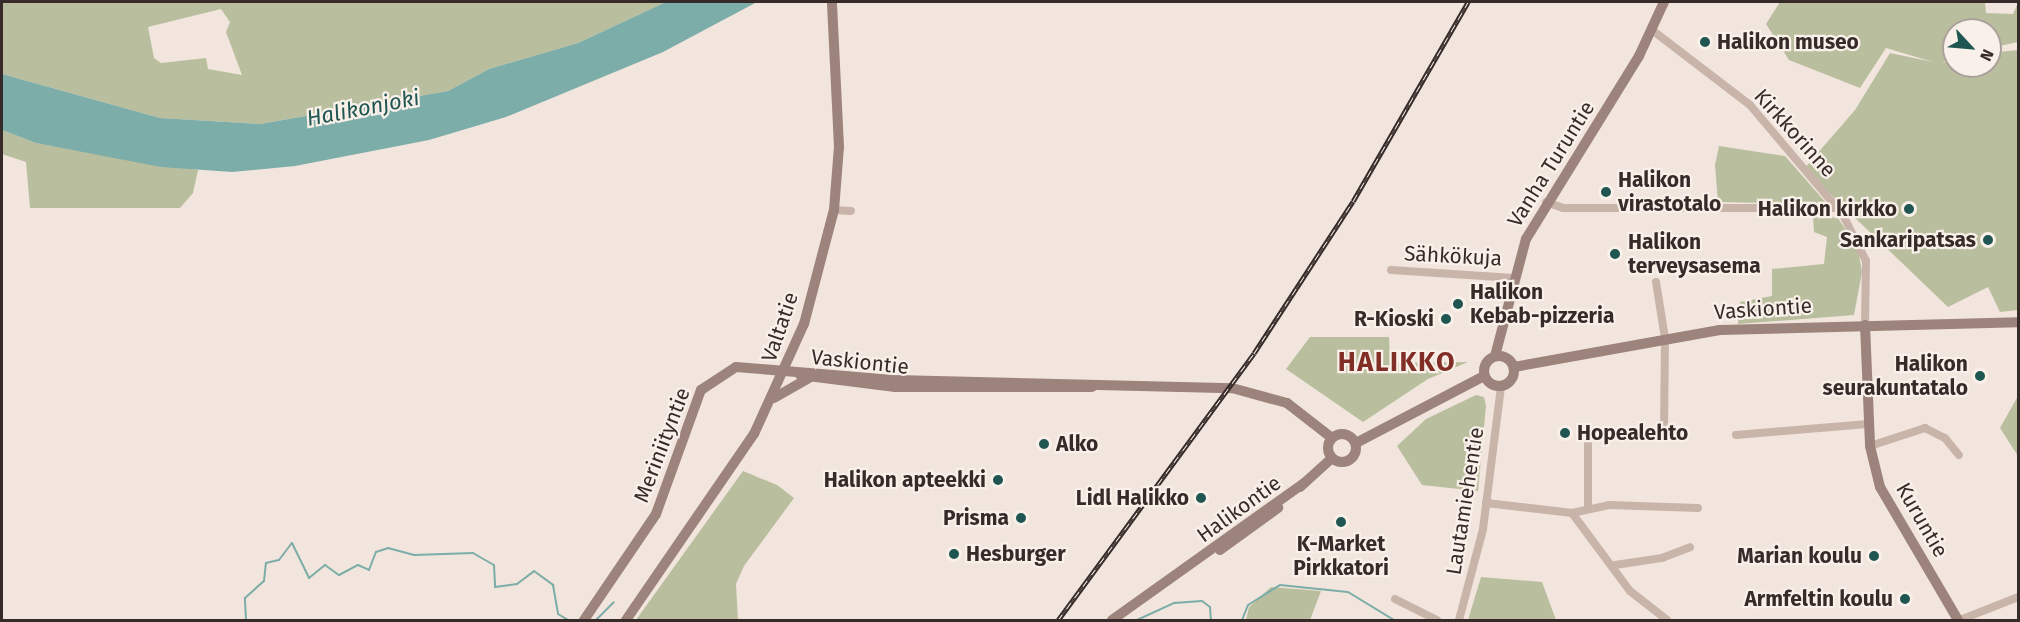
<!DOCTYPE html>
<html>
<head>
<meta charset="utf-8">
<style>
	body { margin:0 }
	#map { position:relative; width:2020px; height:622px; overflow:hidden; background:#f1e5dd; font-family:"Fira Sans",sans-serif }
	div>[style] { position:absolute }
	.green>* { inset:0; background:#b9bf9e }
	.water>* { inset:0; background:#7dada8 }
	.stream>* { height:2px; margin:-1px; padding:0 1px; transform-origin:1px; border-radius:1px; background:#7dada8 }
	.street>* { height:8px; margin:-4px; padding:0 4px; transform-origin:4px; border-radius:4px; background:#c9b4aa }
	.secondary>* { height:10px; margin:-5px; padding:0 5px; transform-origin:5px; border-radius:5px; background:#9c837b }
	.secondary>.ring { margin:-5px; padding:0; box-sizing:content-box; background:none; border:10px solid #9c837b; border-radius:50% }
	.rail>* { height:4.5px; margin-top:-2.25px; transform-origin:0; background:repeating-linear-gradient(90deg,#f9f0e9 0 7px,#362b29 0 14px); box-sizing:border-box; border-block:2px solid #362b29 }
	.dots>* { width:16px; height:16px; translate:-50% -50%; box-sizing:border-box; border:3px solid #f9f0e9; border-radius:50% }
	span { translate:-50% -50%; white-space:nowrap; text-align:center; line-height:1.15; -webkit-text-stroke:4.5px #f9f0e9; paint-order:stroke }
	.poi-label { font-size:21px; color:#362b29; font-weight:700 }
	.left { translate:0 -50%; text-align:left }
	.right { translate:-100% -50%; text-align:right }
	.street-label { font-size:21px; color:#362b29 }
	.water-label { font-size:22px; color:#205652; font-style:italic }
	.district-label { font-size:27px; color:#812f26; font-weight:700; letter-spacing:1.5px }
	.frame { position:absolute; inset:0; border:3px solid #362b29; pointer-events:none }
	.north { position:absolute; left:1942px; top:18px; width:60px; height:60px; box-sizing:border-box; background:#f9f0e9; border:2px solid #aba19c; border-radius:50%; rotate:116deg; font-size:16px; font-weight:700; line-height:24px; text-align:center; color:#362b29 }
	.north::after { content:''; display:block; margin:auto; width:21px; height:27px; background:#205652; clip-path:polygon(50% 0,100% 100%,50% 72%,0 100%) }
</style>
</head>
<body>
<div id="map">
	<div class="green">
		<i style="clip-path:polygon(evenodd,2px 2px,666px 2px,578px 43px,489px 69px,448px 91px,260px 124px,160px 118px,2px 74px,2px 2px,221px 9px,230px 22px,226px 32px,242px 75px,208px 69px,206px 58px,161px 63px,154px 58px,148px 27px,221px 9px)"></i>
		<i style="clip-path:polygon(1780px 2px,1985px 2px,1986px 13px,2013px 14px,2018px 3px,2018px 42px,1990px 48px,1990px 30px,1954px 30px,1954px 59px,1943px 62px,1990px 66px,1990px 53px,2018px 50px,2018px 310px,2000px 312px,1988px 287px,1948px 307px,1804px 169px,1855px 110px,1890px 53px,1933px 62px,1886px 48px,1860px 88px,1789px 60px,1766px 24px)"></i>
		<i style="clip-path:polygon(2px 130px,36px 143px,198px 170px,193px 193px,180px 208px,30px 208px,26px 162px,2px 154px)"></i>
		<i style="clip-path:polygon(1719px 146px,1785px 156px,1827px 204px,1718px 202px,1715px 165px)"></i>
		<i style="clip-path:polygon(1813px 215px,1838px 218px,1858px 249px,1862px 272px,1854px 315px,1738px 324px,1740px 302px,1772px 296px,1772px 269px,1824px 264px,1827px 237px,1814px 232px)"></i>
		<i style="clip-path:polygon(1310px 337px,1389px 337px,1390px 363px,1468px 362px,1428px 379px,1363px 422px,1286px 369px)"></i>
		<i style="clip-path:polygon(1476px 395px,1484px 397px,1486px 406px,1478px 491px,1422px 485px,1397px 446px,1426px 419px)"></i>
		<i style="clip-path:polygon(2018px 396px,2018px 456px,2000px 428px)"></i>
		<i style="clip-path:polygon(743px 471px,777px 485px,794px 498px,744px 566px,736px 584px,738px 620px,636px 620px)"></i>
		<i style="clip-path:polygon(1481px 577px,1542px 582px,1556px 620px,1468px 620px)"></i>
		<i style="clip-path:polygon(1271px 587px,1321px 591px,1310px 620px,1246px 620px,1249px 607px)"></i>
	</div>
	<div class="water">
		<i style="clip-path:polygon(666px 2px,757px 2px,663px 52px,506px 117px,429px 140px,295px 166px,232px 172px,161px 167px,36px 143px,2px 130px,2px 74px,160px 118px,260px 124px,448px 91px,489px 69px,578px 43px)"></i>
	</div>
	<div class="stream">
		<i style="left:639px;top:619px;width:1px;rotate:45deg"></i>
		<i style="left:246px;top:620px;width:22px;rotate:-93deg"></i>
		<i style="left:245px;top:598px;width:25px;rotate:-42deg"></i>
		<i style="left:264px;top:581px;width:18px;rotate:-84deg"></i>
		<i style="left:266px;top:563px;width:13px;rotate:-13deg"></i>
		<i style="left:279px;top:560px;width:21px;rotate:-53deg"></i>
		<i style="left:292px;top:543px;width:39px;rotate:64deg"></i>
		<i style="left:309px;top:578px;width:21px;rotate:-39deg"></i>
		<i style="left:325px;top:565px;width:17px;rotate:36deg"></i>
		<i style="left:339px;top:575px;width:21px;rotate:-28deg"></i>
		<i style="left:358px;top:565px;width:12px;rotate:24deg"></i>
		<i style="left:369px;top:570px;width:19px;rotate:-69deg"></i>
		<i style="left:376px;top:552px;width:13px;rotate:-18deg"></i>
		<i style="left:388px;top:548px;width:27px;rotate:15deg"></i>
		<i style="left:414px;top:555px;width:59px;rotate:-1.9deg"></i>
		<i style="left:473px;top:553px;width:24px;rotate:30deg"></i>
		<i style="left:494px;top:565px;width:22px;rotate:87deg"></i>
		<i style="left:495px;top:587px;width:22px;rotate:-8deg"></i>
		<i style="left:517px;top:584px;width:21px;rotate:-37deg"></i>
		<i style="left:534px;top:571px;width:24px;rotate:36deg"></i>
		<i style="left:553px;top:585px;width:29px;rotate:80deg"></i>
		<i style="left:558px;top:614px;width:12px;rotate:31deg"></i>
		<i style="left:596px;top:620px;width:25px;rotate:-45deg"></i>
		<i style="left:1137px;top:620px;width:41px;rotate:-24.7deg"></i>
		<i style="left:1174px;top:603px;width:28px;rotate:-4deg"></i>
		<i style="left:1202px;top:601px;width:10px;rotate:37deg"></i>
		<i style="left:1210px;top:607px;width:13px;rotate:86deg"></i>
		<i style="left:1242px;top:620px;width:16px;rotate:-68deg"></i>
		<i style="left:1248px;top:605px;width:38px;rotate:-32deg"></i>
		<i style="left:1280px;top:585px;width:68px;rotate:5.9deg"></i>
		<i style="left:1348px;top:592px;width:54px;rotate:31.3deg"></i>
	</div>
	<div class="street">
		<i style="left:1652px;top:30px;width:123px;rotate:37.4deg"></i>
		<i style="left:1750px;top:105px;width:144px;rotate:49.8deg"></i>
		<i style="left:1843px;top:215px;width:51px;rotate:63.4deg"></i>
		<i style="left:1866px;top:261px;width:64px;rotate:90.9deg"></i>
		<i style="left:1546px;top:202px;width:18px;rotate:19deg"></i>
		<i style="left:1563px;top:208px;width:274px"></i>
		<i style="left:834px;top:210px;width:17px;rotate:3deg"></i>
		<i style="left:1391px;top:270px;width:123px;rotate:3.7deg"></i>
		<i style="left:1656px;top:282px;width:57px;rotate:80.9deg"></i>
		<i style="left:1665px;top:338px;width:96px;rotate:90.6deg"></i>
		<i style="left:1736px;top:435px;width:132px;rotate:-4.8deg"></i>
		<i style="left:1588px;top:436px;width:70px;rotate:90deg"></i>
		<i style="left:1870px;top:446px;width:58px;rotate:-18.1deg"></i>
		<i style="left:1925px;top:428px;width:22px;rotate:27deg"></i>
		<i style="left:1945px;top:438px;width:22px;rotate:51deg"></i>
		<i style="left:1486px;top:503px;width:87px;rotate:6.6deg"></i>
		<i style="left:1572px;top:513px;width:97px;rotate:53.4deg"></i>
		<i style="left:1630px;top:591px;width:47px;rotate:38.1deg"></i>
		<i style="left:1572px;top:513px;width:38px;rotate:-12deg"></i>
		<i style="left:1609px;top:505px;width:89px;rotate:1.9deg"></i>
		<i style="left:1615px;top:565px;width:48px;rotate:-8.5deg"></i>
		<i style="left:1662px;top:558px;width:30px;rotate:-21deg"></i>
		<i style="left:1395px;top:599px;width:47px;rotate:26.6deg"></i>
		<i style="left:1459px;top:620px;width:94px;rotate:-75.2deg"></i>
		<i style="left:1483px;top:529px;width:144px;rotate:-82.8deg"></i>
		<i style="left:1960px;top:620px;width:62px;rotate:-21.6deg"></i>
	</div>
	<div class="secondary">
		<i style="left:1865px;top:325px;width:121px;rotate:87.6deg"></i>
		<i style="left:1870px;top:446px;width:42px;rotate:76.3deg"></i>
		<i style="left:1880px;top:487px;width:154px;rotate:59.6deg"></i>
		<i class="ring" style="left:1484px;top:356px;width:20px;height:20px"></i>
		<i style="left:1495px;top:356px;width:121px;rotate:-75.2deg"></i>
		<i style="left:1526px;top:239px;width:215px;rotate:-58.3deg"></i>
		<i style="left:1639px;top:56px;width:60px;rotate:-65.2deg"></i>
		<i style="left:1514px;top:367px;width:209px;rotate:-10.2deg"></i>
		<i style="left:1720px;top:330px;width:298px;rotate:-1.5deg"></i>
		<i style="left:800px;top:375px;width:96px;rotate:7.2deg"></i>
		<i style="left:895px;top:387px;width:197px"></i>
		<i style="left:774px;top:398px;width:40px;rotate:-29.7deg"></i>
		<i class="ring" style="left:1328px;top:434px;width:18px;height:18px"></i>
		<i style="left:1356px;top:443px;width:144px;rotate:-27.6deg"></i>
		<i style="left:1300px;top:487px;width:43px;rotate:-42.2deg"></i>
		<i style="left:1220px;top:550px;width:72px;rotate:-35.9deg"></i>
		<i style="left:584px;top:620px;width:128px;rotate:-55.8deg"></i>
		<i style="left:656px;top:514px;width:132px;rotate:-70.1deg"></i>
		<i style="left:701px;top:390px;width:42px;rotate:-33.3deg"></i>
		<i style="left:736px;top:367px;width:160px;rotate:4.7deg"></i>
		<i style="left:895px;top:380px;width:337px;rotate:1.4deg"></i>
		<i style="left:1232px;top:388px;width:57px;rotate:15.3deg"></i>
		<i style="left:1287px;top:403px;width:57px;rotate:37.9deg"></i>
		<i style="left:626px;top:620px;width:226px;rotate:-55.5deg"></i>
		<i style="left:754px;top:434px;width:121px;rotate:-65.6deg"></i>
		<i style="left:804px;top:324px;width:118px;rotate:-75.3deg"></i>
		<i style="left:834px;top:210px;width:63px;rotate:-85.5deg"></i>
		<i style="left:839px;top:147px;width:145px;rotate:-92.8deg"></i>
		<i style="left:1112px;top:620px;width:236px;rotate:-35.5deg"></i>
	</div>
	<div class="rail">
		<i style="left:1058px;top:620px;width:331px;rotate:-53.7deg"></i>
		<i style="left:1254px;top:353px;width:181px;rotate:-56.9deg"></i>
		<i style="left:1353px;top:201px;width:230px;rotate:-60deg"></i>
	</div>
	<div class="dots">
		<i style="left:1705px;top:42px;background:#205652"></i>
		<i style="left:1606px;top:192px;background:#205652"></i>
		<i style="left:1909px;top:209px;background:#205652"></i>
		<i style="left:1988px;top:240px;background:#205652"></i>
		<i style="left:1615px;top:254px;background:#205652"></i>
		<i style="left:1458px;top:304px;background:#205652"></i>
		<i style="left:1446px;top:319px;background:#205652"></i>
		<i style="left:1980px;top:376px;background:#205652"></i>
		<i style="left:1565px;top:433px;background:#205652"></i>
		<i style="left:1044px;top:444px;background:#205652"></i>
		<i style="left:998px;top:480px;background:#205652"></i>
		<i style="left:1201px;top:498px;background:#205652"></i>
		<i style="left:1021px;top:518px;background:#205652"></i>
		<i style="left:1341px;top:522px;background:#205652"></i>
		<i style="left:954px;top:554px;background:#205652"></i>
		<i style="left:1874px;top:556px;background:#205652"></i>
		<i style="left:1905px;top:599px;background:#205652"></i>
	</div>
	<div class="poi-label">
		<span class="left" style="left:1717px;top:42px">Halikon museo</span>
		<span class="left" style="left:1618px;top:192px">Halikon<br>virastotalo</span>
		<span class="right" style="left:1897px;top:209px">Halikon kirkko</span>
		<span class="right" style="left:1976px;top:240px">Sankaripatsas</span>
		<span class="left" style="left:1628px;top:254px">Halikon<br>terveysasema</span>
		<span class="left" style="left:1470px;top:304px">Halikon<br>Kebab-pizzeria</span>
		<span class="right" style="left:1434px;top:319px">R-Kioski</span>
		<span class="right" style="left:1968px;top:376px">Halikon<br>seurakuntatalo</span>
		<span class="left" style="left:1577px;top:433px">Hopealehto</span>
		<span class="left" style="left:1056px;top:444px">Alko</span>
		<span class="right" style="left:986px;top:480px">Halikon apteekki</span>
		<span class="right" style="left:1189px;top:498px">Lidl Halikko</span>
		<span class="right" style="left:1009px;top:518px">Prisma</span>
		<span style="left:1341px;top:556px">K-Market<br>Pirkkatori</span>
		<span class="left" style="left:966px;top:554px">Hesburger</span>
		<span class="right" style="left:1862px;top:556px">Marian koulu</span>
		<span class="right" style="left:1893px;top:599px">Armfeltin koulu</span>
	</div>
	<div class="street-label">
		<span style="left:1795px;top:133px;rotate:48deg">Kirkkorinne</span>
		<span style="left:1551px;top:164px;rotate:-58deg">Vanha Turuntie</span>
		<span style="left:1453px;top:256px;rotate:3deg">Sähkökuja</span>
		<span style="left:1763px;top:309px;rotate:-4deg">Vaskiontie</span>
		<span style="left:780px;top:327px;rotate:-71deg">Valtatie</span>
		<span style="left:860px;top:362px;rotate:6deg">Vaskiontie</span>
		<span style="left:662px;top:445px;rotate:-69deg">Meriniityntie</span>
		<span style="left:1465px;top:501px;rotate:-81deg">Lautamiehentie</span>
		<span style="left:1239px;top:509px;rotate:-36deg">Halikontie</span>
		<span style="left:1922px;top:520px;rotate:60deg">Kuruntie</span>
	</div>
	<div class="water-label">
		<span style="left:363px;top:108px;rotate:-11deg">Halikonjoki</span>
	</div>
	<div class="district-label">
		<span style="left:1397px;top:363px">HALIKKO</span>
	</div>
	<div class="frame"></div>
	<div class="north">N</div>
</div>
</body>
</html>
